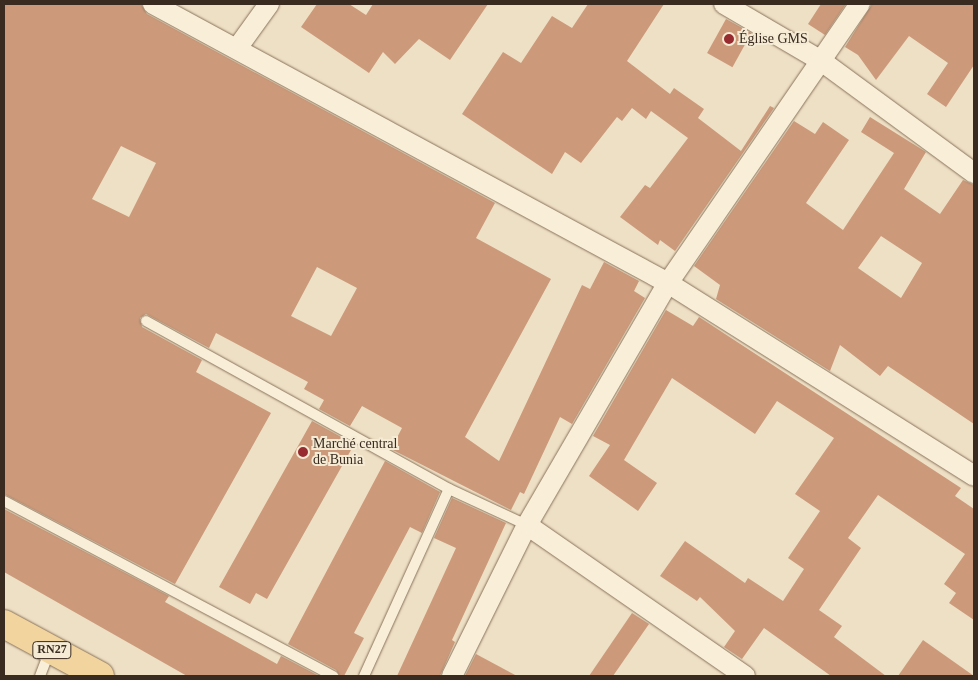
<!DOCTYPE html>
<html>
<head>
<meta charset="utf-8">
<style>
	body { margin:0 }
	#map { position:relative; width:978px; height:680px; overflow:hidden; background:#eee0c5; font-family:Georgia,serif }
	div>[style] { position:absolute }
	.building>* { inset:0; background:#cc9a7b; transform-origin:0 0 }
	.roads { filter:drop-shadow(0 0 1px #89725b) drop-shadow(0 0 1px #89725b) }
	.lane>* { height:10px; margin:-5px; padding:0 5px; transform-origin:5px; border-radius:5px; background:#f9eed8 }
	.street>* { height:20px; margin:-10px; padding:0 10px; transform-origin:10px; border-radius:10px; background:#f9eed8 }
	.primary>* { height:28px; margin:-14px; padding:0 14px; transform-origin:14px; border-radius:14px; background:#f1d49e }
	.dots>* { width:14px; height:14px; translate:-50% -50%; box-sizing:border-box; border:2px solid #f5ebd5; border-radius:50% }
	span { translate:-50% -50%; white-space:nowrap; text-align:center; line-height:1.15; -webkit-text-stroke:4px #f5ebd5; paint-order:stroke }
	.shield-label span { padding:1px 4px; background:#f5ebd5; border:1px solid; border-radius:4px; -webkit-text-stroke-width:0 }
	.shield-label { font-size:12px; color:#392b1f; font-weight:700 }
	.poi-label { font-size:14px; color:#392b1f }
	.left { translate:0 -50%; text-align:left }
	.frame { position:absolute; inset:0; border:5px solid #392b1f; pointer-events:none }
</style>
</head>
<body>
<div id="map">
	<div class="building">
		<i style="clip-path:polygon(evenodd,4px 4px,141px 4px,147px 14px,495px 203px,476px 238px,551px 279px,465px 437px,499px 461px,582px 285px,590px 289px,604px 262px,639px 281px,634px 291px,645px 298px,572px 424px,560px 417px,524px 494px,520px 492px,511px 510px,391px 449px,402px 428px,362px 406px,350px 426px,319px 409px,324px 400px,304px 389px,308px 382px,216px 333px,209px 348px,146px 314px,140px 318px,142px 327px,202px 360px,196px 372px,271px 413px,175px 584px,4px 494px,4px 4px,121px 146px,156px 163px,129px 217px,92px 199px,121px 146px,4px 4px,317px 267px,357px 288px,331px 336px,291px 316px,317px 267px)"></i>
		<i style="clip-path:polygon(317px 4px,349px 4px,366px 15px,373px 4px,488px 4px,450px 60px,419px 39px,395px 64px,383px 52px,369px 73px,301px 27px)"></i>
		<i style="clip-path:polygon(588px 4px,664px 4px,627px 61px,670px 94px,674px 88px,704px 109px,698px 118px,741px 151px,770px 106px,774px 108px,675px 251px,660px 240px,658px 245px,620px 217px,645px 185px,650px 188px,688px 138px,651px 111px,646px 119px,632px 108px,622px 121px,617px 117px,581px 163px,565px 152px,552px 174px,462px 114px,503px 52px,521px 63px,552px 16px,572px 28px)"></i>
		<i style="clip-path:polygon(821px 4px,846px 4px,825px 35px,808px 24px)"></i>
		<i style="clip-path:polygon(872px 4px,974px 4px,974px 65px,946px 107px,927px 94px,948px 63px,909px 36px,876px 80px,858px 55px,845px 47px)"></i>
		<i style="left:726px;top:19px;width:29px;height:39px;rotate:29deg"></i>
		<i style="clip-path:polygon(evenodd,870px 117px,926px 152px,904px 189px,940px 214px,963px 180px,974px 185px,974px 424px,888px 366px,880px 376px,840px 345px,830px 371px,716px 299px,720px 285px,694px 266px,794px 121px,815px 134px,823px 122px,849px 140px,806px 203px,843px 230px,894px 153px,861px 132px,870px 117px,881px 236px,922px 263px,901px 298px,858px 268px,881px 236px)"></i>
		<i style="clip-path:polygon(666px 310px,693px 326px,699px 317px,961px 488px,955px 496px,974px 509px,974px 620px,949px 603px,956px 593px,944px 584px,965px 554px,878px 495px,848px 538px,861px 548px,819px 610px,842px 626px,834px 637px,886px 676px,831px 676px,764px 628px,742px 659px,724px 647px,735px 631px,700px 597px,697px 601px,660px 576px,685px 541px,745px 583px,748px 578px,783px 601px,804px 569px,788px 558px,820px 511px,795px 494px,834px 438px,777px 401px,755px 434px,672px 378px,624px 460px,657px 483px,638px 511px,589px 476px,610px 445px,593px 436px)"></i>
		<i style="clip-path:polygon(312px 421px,343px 438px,340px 444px,351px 450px,267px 599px,256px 593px,250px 604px,219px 587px)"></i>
		<i style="clip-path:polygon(385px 461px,440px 492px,422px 533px,410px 527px,354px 633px,364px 638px,344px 676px,340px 676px,336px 670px,288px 644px)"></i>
		<i style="clip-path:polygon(452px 498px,506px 523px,452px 640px,455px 642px,440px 676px,397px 676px,456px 548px,434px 538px)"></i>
		<i style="clip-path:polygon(4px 509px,169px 596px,165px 602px,277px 664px,281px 656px,319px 676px,187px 676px,4px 572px)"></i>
		<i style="clip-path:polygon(632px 613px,649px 624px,613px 676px,589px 676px)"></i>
		<i style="clip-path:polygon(923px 640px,974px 676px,898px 676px)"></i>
		<i style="clip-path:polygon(476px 654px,517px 676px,465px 676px)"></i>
	</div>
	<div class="roads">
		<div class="lane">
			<i style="left:146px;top:321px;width:346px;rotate:29deg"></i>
			<i style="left:449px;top:489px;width:86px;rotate:24.8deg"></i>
			<i style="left:4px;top:501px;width:373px;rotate:28deg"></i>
			<i style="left:40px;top:676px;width:28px;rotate:-69deg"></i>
			<i style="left:364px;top:676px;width:205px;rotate:-65.6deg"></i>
		</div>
		<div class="street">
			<i style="left:153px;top:4px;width:586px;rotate:28.45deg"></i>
			<i style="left:668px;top:283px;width:362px;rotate:32.2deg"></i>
			<i style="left:724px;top:4px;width:111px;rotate:30.3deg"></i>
			<i style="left:820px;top:60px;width:191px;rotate:36.3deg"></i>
			<i style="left:238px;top:47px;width:53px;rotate:-54.2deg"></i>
			<i style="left:527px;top:525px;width:265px;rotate:34.7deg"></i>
			<i style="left:452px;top:676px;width:169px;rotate:-63.6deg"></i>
			<i style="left:527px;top:525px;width:280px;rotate:-59.8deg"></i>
			<i style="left:668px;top:283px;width:339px;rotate:-55.5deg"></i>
		</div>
		<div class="primary">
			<i style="left:4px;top:624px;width:109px;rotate:28.4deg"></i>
		</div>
	</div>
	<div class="dots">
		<i style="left:729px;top:39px;background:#982b30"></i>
		<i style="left:303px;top:452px;background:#982b30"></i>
	</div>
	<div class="shield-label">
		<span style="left:52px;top:650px">RN27</span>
	</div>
	<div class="poi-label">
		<span class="left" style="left:739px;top:39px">Église GMS</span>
		<span class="left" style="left:313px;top:452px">Marché central<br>de Bunia</span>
	</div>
	<div class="frame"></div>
</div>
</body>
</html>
